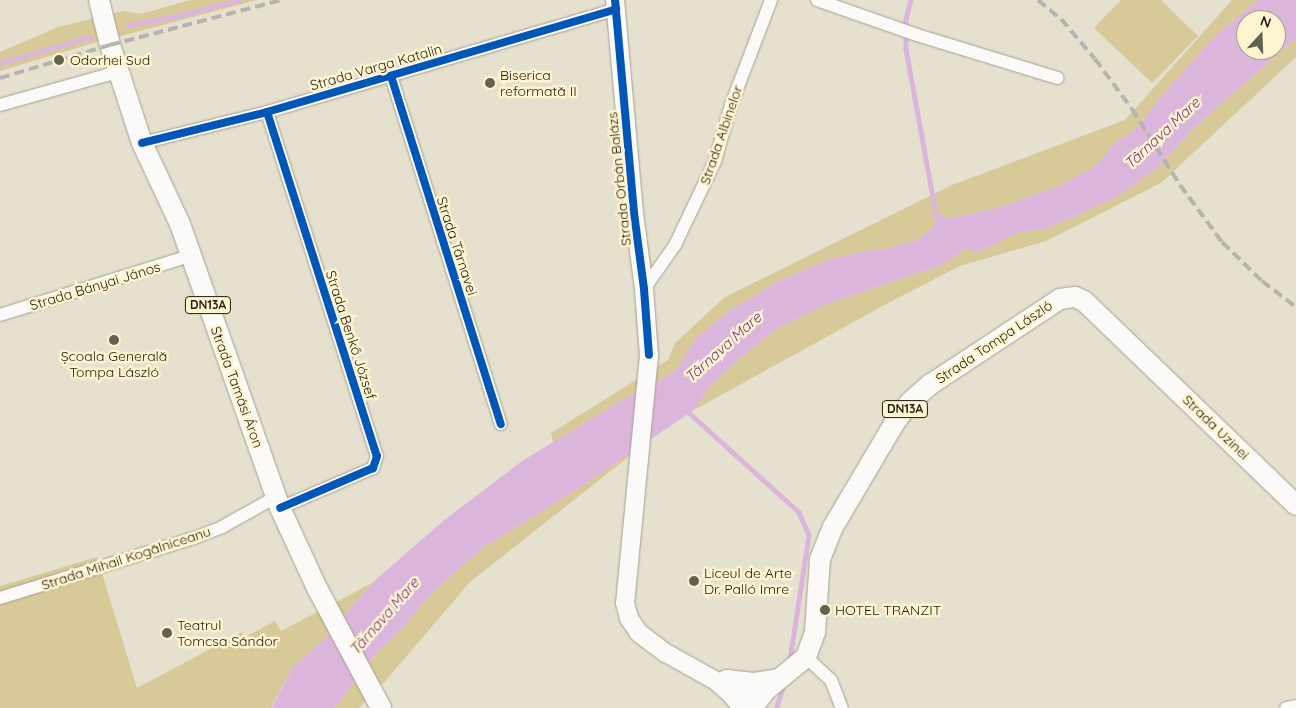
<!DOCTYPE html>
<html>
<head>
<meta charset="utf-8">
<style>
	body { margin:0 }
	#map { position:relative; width:1296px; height:708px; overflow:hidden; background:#e6e1ce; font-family:Quicksand,sans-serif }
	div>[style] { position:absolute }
	.green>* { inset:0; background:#d8c998 }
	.water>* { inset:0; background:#dcb5dd }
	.stream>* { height:4.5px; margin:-2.25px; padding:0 2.25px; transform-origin:2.25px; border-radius:2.25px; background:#dcb5dd }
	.roads { filter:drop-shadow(0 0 1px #a6a193) drop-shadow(0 0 1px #a6a193) }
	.street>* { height:12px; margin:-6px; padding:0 6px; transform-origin:6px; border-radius:6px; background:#fbfaf8 }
	.secondary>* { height:18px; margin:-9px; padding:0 9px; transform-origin:9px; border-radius:9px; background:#fbfaf8 }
	.primary>* { height:20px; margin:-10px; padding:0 10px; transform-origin:10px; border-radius:10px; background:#fbfaf8 }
	.rail>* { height:4px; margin-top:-2px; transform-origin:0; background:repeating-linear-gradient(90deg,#b5b4af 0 10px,transparent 0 15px) }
	.cycleway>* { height:8px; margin:-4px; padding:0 4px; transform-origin:4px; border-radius:4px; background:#0057b8 }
	.dots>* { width:14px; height:14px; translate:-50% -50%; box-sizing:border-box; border:2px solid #fff4d0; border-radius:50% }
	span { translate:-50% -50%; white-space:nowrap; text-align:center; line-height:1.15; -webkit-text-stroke:5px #fff4d0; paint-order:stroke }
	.shield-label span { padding:1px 4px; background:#fff4d0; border:1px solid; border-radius:4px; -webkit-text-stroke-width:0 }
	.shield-label { font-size:12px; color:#201c0f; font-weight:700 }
	.poi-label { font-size:14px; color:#201c0f }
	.left { translate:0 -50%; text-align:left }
	.street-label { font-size:14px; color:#201c0f }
	.water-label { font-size:15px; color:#70317d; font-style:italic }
	.north { position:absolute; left:1236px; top:10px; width:50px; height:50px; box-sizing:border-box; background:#fff4d0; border:1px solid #a69e83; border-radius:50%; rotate:20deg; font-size:14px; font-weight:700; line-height:20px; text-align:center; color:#201c0f }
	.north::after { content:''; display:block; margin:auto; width:18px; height:22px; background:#656152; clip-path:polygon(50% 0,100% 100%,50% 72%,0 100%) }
</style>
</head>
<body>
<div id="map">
	<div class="green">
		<i style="clip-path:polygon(190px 0,257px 0,87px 45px,0 71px,0 52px,58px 27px,124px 11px,141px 14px)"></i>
		<i style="clip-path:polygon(1121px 0,1161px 0,1198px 36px,1152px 83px,1094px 28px)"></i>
		<i style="clip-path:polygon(1232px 0,1258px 0,1217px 34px,1161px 97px,1134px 131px,1117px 141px,1095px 166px,1061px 185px,1002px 207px,946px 219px,942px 213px,931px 229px,918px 240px,890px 248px,865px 251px,831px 259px,779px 281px,731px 310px,696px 338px,676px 371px,619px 402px,553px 442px,551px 433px,668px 360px,675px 343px,725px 297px,952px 185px,1125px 120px)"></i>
		<i style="clip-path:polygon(1296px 38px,1296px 57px,1161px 183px,1046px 241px,960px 266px,888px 303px,694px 410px,709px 387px,738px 360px,776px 329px,827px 304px,944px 264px,965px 249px,977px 252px,1023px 231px,1045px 229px,1117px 197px,1157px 168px,1195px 127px)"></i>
		<i style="clip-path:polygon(655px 436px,470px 582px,387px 679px,359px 708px,335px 708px,377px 652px,396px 635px,433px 592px,485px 546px,570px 494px)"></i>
		<i style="clip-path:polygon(97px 557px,137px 688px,242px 632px,245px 637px,275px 621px,281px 631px,372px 583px,325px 639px,292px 668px,271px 708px,0 708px,0 586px)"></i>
	</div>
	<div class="water">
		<i style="clip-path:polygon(evenodd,1258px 0,1296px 0,1296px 38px,1195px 127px,1157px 168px,1117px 197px,1045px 229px,1023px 231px,977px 252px,965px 249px,944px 264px,827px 304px,776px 329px,738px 360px,709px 387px,694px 410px,570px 494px,485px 546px,433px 592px,396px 635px,377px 652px,335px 708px,272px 708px,292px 668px,325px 639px,372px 583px,442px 522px,522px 461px,619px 402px,676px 371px,696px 338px,731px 310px,779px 281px,831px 259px,865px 251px,890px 248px,918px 240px,931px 229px,942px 213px,946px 219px,1002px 207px,1061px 185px,1095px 166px,1117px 141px,1134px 131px,1161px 97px,1217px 34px,1258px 0,1246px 20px,1276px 20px,1276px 50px,1246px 50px,1246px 20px)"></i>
	</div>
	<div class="stream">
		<i style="left:911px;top:0;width:20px;rotate:105deg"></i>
		<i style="left:906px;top:19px;width:30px;rotate:90deg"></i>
		<i style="left:906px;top:49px;width:179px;rotate:79.7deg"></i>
		<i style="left:128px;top:25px;width:55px;rotate:-10.5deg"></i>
		<i style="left:182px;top:15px;width:59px;rotate:-14.7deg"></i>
		<i style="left:0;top:63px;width:94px;rotate:-16.1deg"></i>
		<i style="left:686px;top:410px;width:152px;rotate:42.1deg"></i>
		<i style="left:799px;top:512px;width:25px;rotate:67deg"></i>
		<i style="left:809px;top:535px;width:127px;rotate:98.6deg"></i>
		<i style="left:776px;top:708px;width:23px;rotate:-72deg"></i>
	</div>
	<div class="roads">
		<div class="street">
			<i style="left:817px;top:0;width:106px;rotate:19.3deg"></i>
			<i style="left:917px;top:35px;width:147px;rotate:17deg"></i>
			<i style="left:391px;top:76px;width:365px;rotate:72.5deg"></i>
			<i style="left:0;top:105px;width:111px;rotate:-15.7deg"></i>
			<i style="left:107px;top:75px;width:12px;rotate:-24deg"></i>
			<i style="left:267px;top:112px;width:361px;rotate:72.3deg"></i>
			<i style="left:377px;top:456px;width:13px;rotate:108deg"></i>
			<i style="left:373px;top:468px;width:101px;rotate:156.7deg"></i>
			<i style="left:142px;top:143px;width:129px;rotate:-13.9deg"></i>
			<i style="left:267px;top:112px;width:364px;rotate:-16.4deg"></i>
			<i style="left:644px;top:289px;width:54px;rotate:-54.8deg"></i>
			<i style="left:675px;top:245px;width:93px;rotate:-64.5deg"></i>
			<i style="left:715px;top:161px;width:58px;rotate:-74.1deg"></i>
			<i style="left:731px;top:105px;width:112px;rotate:-69.1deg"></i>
			<i style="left:0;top:315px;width:199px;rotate:-17.3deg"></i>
			<i style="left:0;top:598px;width:203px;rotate:-17.2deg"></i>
			<i style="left:194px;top:538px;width:30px;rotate:-21deg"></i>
			<i style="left:222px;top:527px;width:62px;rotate:-29.1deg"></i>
			<i style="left:806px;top:657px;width:34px;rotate:43deg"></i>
			<i style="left:831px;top:680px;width:30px;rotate:69deg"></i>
			<i style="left:1286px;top:708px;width:10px;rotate:-11deg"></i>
		</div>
		<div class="secondary">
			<i style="left:615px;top:0;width:214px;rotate:84.9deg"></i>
			<i style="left:634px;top:213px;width:77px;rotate:82.5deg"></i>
			<i style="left:644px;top:289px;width:66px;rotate:85.7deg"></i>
			<i style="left:649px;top:355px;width:249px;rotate:95.5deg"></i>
			<i style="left:625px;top:603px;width:16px;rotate:75deg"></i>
			<i style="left:629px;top:618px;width:18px;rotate:56deg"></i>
			<i style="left:639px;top:633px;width:34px;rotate:37deg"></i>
			<i style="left:666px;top:653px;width:57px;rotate:29.2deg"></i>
			<i style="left:716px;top:681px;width:20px;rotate:41deg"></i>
			<i style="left:731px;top:694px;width:18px;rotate:52deg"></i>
			<i style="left:726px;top:679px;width:28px;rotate:6deg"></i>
			<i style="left:754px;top:682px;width:25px;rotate:-9deg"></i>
		</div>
		<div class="primary">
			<i style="left:99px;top:0;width:46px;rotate:76.3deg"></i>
			<i style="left:110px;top:45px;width:103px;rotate:71.9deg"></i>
			<i style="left:142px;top:143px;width:89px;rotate:64.9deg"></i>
			<i style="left:180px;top:224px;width:301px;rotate:70.6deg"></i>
			<i style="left:280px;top:508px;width:88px;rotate:65.2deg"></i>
			<i style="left:317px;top:588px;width:136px;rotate:61.9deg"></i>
			<i style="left:729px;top:680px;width:34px;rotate:38deg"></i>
			<i style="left:752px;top:708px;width:23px;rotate:-52deg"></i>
			<i style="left:766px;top:690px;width:52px;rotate:-39.5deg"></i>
			<i style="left:806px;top:657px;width:27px;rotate:-70deg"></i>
			<i style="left:815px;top:632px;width:73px;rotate:-86.1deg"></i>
			<i style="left:820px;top:559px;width:35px;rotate:-68deg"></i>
			<i style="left:833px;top:527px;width:122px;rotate:-59.4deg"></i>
			<i style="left:895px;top:422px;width:25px;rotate:-53deg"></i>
			<i style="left:910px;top:402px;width:28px;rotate:-41deg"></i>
			<i style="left:931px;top:384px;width:154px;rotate:-33.4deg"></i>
			<i style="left:1060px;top:299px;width:15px;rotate:-8deg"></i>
			<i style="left:1075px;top:297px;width:10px;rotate:24deg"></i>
			<i style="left:1084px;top:301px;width:294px;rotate:43.9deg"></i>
		</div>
	</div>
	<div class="rail">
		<i style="left:1038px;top:0;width:30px;rotate:40deg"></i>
		<i style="left:1061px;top:19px;width:52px;rotate:49.6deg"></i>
		<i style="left:1095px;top:59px;width:62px;rotate:53.5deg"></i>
		<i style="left:1132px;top:109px;width:90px;rotate:57.7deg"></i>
		<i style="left:1180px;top:185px;width:71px;rotate:53.6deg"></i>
		<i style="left:1222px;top:242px;width:56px;rotate:44.3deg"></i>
		<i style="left:1262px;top:281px;width:43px;rotate:37.4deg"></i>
		<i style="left:0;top:78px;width:115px;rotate:-16.7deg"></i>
		<i style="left:110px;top:45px;width:178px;rotate:-14.7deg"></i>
	</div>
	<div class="cycleway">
		<i style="left:615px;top:0;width:214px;rotate:84.9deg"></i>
		<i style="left:634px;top:213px;width:77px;rotate:82.5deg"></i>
		<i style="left:644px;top:289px;width:66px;rotate:85.7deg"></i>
		<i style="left:391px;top:76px;width:365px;rotate:72.5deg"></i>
		<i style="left:267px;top:112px;width:361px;rotate:72.3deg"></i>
		<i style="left:377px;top:456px;width:13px;rotate:108deg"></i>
		<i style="left:373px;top:468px;width:101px;rotate:156.7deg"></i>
		<i style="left:142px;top:143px;width:129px;rotate:-13.9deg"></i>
		<i style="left:267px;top:112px;width:364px;rotate:-16.4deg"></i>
	</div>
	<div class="dots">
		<i style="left:59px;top:60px;background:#656152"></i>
		<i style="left:490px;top:83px;background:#656152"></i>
		<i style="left:114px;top:340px;background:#656152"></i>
		<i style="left:694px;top:581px;background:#656152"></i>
		<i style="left:825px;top:610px;background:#656152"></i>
		<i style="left:167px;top:633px;background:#656152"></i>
	</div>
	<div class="shield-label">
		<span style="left:208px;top:305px">DN13A</span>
		<span style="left:905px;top:409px">DN13A</span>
	</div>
	<div class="poi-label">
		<span class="left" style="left:70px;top:60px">Odorhei Sud</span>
		<span class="left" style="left:500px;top:83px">Biserica<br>reformată II</span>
		<span style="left:114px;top:364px">Școala Generală<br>Tompa László</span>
		<span class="left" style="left:704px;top:581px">Liceul de Arte<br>Dr. Palló Imre</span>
		<span class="left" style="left:835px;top:610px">HOTEL TRANZIT</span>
		<span class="left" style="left:177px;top:633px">Teatrul<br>Tomcsa Sándor</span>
	</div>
	<div class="street-label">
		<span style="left:376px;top:67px;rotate:-16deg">Strada Varga Katalin</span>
		<span style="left:721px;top:135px;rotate:-71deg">Strada Albinelor</span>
		<span style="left:619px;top:179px;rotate:-96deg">Strada Orbán Balázs</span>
		<span style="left:457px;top:246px;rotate:72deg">Strada Târnavei</span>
		<span style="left:95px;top:286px;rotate:-17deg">Strada Bányai János</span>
		<span style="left:351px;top:335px;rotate:72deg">Strada Benkő József</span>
		<span style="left:994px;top:342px;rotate:-34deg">Strada Tompa László</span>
		<span style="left:237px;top:387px;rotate:70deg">Strada Tamási Áron</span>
		<span style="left:1216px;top:427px;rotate:44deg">Strada Uzinei</span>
		<span style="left:126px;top:558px;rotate:-18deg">Strada Mihail Kogălniceanu</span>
	</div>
	<div class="water-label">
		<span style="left:1162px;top:133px;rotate:-43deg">Târnava Mare</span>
		<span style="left:723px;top:347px;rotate:-42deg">Târnava Mare</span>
		<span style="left:384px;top:616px;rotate:-49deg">Târnava Mare</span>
	</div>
	<div class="north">N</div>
</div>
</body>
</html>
